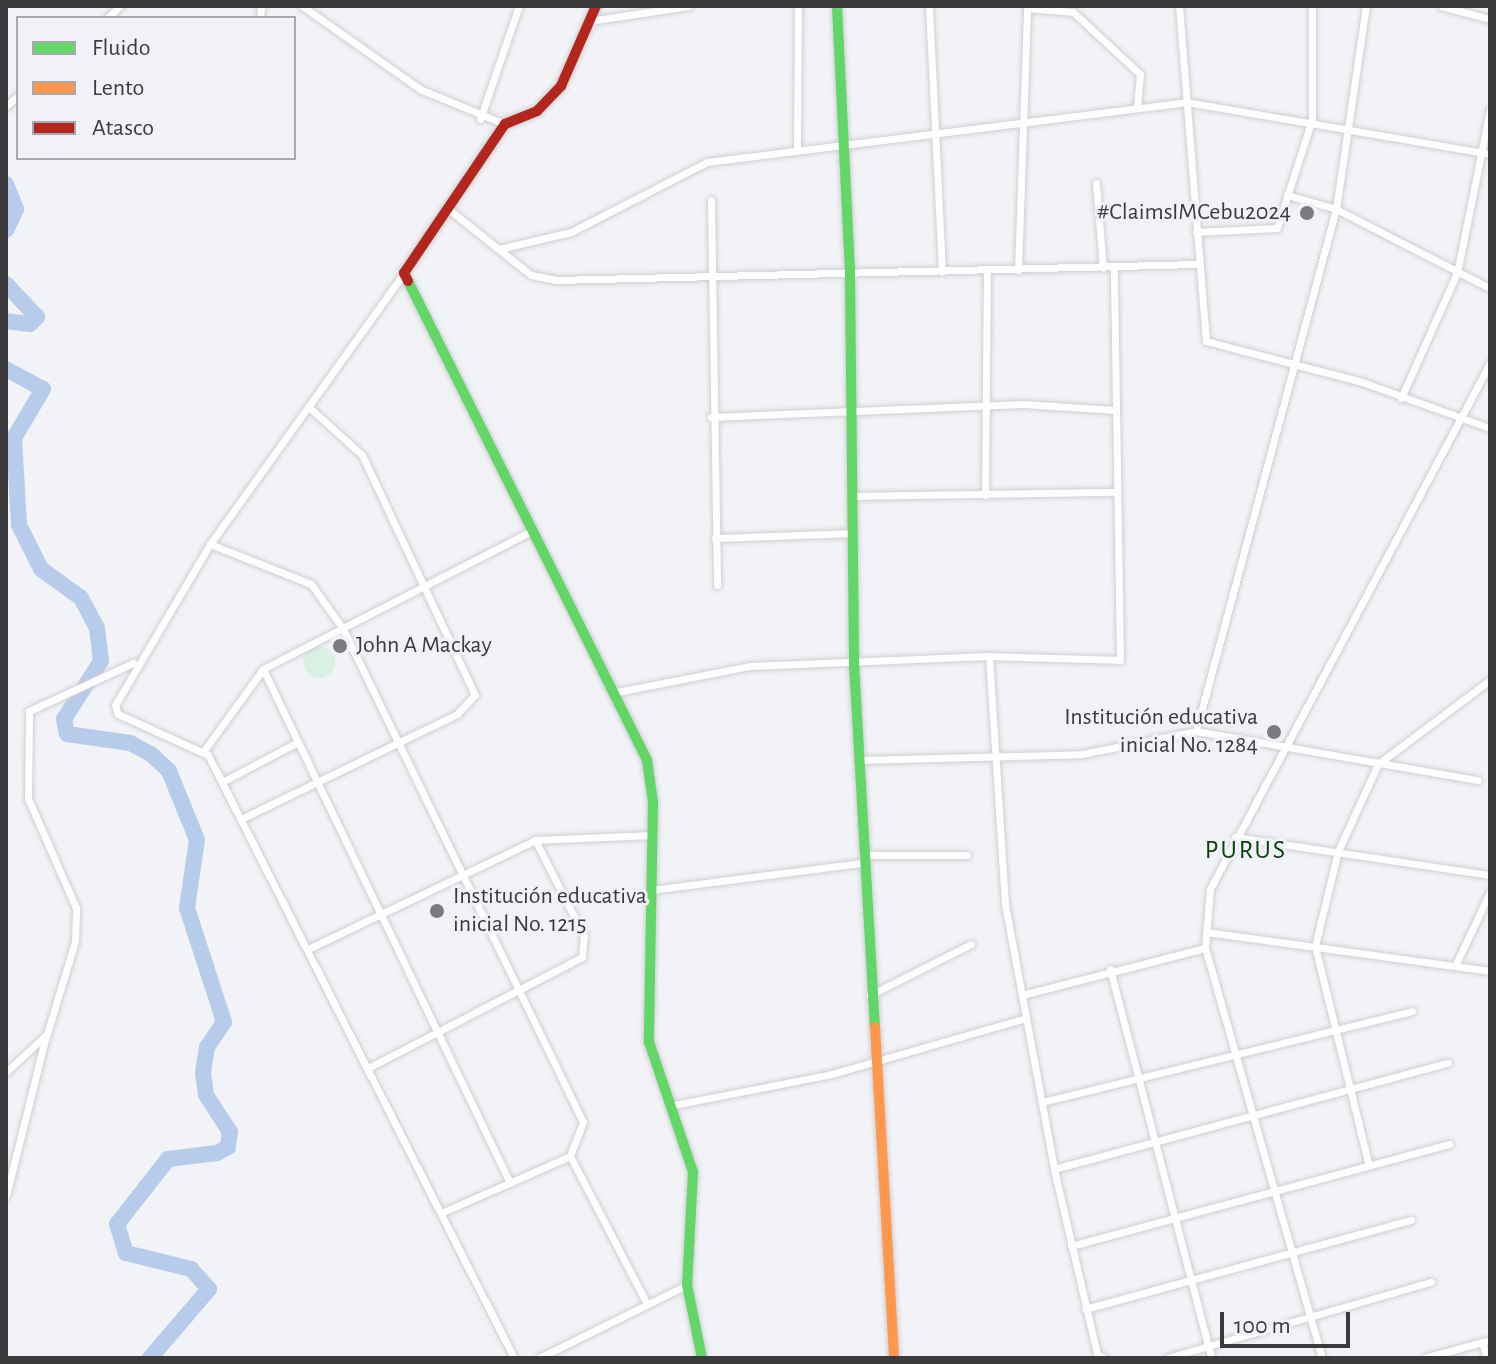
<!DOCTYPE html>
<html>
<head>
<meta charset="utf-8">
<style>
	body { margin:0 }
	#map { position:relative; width:1496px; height:1364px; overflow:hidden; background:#f2f3f7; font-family:"Alegreya Sans",sans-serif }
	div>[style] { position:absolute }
	.green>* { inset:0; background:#d9f0e5 }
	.round { border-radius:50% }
	.river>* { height:16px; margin:-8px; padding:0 8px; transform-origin:8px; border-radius:8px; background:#b7cbeb }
	.roads { filter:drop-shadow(0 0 2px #cecfd2) drop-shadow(0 0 2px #cecfd2) }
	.street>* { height:7px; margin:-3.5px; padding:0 3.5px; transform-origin:3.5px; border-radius:3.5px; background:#fdfdfe }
	.fast>* { height:10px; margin:-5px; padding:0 5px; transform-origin:5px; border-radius:5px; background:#63d668 }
	.slow>* { height:10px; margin:-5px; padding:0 5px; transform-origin:5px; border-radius:5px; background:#ff974d }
	.jam>* { height:10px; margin:-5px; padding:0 5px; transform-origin:5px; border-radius:5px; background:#b3261e }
	.dots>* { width:22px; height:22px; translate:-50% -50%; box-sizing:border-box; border:4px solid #f1f2f8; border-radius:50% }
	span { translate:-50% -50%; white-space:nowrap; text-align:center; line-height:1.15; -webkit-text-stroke:6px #f1f2f8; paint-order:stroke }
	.poi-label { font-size:24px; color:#3b3b3e }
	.right { translate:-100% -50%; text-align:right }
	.left { translate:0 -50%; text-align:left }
	.neighbourhood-label { font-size:26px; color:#0a420c; letter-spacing:2px }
	.frame { position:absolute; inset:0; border:8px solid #3b3b3e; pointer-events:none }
	.legend { position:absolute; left:16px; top:16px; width:280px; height:144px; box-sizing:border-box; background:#f1f2f8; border:2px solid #a8a9ae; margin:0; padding:10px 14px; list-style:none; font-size:24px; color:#3b3b3e }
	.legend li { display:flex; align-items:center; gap:16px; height:40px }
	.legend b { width:40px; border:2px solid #a8a9ae }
	.scale { position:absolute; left:1220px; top:1312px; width:130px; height:36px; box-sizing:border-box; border:4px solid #3b3b3e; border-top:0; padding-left:10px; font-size:24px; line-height:28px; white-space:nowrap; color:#3b3b3e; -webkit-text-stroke:6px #f1f2f8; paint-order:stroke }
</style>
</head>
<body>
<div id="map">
	<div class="green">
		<i class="round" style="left:303px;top:646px;width:32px;height:32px"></i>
	</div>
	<div class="river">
		<i style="left:6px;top:184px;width:27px;rotate:68deg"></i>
		<i style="left:16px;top:209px;width:23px;rotate:115deg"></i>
		<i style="left:6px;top:284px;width:45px;rotate:46.8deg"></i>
		<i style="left:37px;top:317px;width:10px;rotate:135deg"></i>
		<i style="left:30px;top:324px;width:24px;rotate:-173deg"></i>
		<i style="left:6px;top:369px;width:42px;rotate:28.4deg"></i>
		<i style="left:43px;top:389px;width:57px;rotate:120.6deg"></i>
		<i style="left:14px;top:438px;width:87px;rotate:86.7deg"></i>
		<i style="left:19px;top:525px;width:49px;rotate:63.4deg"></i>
		<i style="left:41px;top:569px;width:49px;rotate:35.9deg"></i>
		<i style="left:81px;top:598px;width:34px;rotate:62deg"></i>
		<i style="left:97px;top:628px;width:33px;rotate:83deg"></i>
		<i style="left:101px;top:661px;width:69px;rotate:122.5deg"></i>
		<i style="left:64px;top:719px;width:15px;rotate:79deg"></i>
		<i style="left:67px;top:734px;width:64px;rotate:8.1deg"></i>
		<i style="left:130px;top:743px;width:24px;rotate:28deg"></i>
		<i style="left:151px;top:754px;width:25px;rotate:43deg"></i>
		<i style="left:169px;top:771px;width:74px;rotate:67.9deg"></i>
		<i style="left:197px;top:840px;width:69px;rotate:98.4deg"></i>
		<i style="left:187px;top:908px;width:120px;rotate:72deg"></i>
		<i style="left:224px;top:1022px;width:30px;rotate:124deg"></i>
		<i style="left:207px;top:1047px;width:26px;rotate:99deg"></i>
		<i style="left:203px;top:1073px;width:22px;rotate:82deg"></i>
		<i style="left:206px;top:1095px;width:44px;rotate:57deg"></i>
		<i style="left:230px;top:1132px;width:15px;rotate:98deg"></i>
		<i style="left:228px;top:1147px;width:13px;rotate:151deg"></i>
		<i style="left:217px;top:1153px;width:49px;rotate:173deg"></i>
		<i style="left:168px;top:1159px;width:83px;rotate:128.1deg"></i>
		<i style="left:117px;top:1224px;width:30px;rotate:73deg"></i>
		<i style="left:126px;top:1253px;width:67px;rotate:13.8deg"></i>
		<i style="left:191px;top:1269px;width:27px;rotate:48deg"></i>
		<i style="left:209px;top:1289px;width:91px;rotate:130.5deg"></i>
	</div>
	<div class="roads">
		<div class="street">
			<i style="left:302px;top:6px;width:144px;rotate:35.1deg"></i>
			<i style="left:420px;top:89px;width:92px;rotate:22.4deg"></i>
			<i style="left:929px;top:6px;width:266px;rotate:87.2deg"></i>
			<i style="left:1179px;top:6px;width:336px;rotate:85.4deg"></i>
			<i style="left:1206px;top:341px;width:161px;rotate:14.7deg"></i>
			<i style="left:1362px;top:382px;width:136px;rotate:19.8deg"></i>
			<i style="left:1441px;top:6px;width:51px;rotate:14.9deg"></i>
			<i style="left:1027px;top:8px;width:46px;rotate:5deg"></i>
			<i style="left:1073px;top:12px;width:91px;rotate:42.8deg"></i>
			<i style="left:1140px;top:74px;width:34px;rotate:95deg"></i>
			<i style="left:107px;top:18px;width:18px;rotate:-43deg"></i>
			<i style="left:260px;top:18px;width:12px;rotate:-85deg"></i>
			<i style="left:589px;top:21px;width:101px;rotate:-8.5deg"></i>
			<i style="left:6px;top:106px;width:16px;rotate:-40deg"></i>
			<i style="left:480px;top:119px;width:120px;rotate:-71deg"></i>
			<i style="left:797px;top:147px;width:141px;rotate:-89.6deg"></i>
			<i style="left:1096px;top:183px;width:85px;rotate:85.3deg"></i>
			<i style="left:1287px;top:195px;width:51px;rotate:15.9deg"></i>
			<i style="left:1336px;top:209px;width:173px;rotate:27.2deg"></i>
			<i style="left:711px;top:200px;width:385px;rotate:89.1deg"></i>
			<i style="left:447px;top:208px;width:107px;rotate:38.6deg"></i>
			<i style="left:531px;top:275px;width:26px;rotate:11deg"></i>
			<i style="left:557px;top:280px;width:642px;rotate:-1.43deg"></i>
			<i style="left:1196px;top:232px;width:81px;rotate:-2.8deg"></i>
			<i style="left:1277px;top:228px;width:114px;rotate:-72.2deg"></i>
			<i style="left:1312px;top:119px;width:113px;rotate:-90deg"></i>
			<i style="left:499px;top:249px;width:74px;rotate:-13.3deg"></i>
			<i style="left:571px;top:232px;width:153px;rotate:-27.2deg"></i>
			<i style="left:707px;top:162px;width:483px;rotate:-7.1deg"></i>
			<i style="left:1186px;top:102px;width:308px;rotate:9.7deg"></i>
			<i style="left:1018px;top:270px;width:264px;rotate:-88deg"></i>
			<i style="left:404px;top:273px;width:333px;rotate:125.6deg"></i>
			<i style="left:210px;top:544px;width:187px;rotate:120.5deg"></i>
			<i style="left:115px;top:705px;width:9px;rotate:72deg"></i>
			<i style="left:118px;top:714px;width:99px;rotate:24.5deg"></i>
			<i style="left:208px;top:755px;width:676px;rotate:63.09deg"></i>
			<i style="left:1401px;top:398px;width:137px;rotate:-65.9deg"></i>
			<i style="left:1457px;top:273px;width:167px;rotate:-78.6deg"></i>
			<i style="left:711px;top:417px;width:312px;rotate:-2.4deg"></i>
			<i style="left:1023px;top:404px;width:93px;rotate:3.7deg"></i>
			<i style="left:985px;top:495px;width:224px;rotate:-89.5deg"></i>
			<i style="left:852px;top:496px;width:265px;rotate:-0.9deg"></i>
			<i style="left:715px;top:538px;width:136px;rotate:-2.1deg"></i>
			<i style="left:210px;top:544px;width:109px;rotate:21.6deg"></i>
			<i style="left:311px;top:584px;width:55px;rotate:54.6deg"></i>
			<i style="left:343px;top:629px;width:548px;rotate:64.04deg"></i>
			<i style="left:583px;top:1122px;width:36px;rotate:111deg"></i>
			<i style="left:570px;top:1156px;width:165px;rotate:62.5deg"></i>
			<i style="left:989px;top:656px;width:131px;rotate:1.7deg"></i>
			<i style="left:1120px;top:660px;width:392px;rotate:-90.9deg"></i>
			<i style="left:617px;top:692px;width:136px;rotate:-11.1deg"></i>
			<i style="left:750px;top:666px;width:239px;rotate:-2.4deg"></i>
			<i style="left:989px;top:656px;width:249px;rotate:86.3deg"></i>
			<i style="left:1005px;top:904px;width:269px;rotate:79.5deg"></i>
			<i style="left:1054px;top:1169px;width:190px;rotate:76.9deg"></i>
			<i style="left:1097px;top:1354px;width:8px;rotate:30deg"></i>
			<i style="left:1196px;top:731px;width:540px;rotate:-74.99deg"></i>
			<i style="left:1336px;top:209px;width:205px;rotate:-81.6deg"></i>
			<i style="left:203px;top:752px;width:102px;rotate:-54.1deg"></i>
			<i style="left:860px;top:760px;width:222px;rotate:-1.5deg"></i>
			<i style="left:1082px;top:754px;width:116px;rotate:-11.4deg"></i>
			<i style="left:1196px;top:731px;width:286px;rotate:9.9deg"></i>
			<i style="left:222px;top:782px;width:84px;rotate:-27.8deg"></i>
			<i style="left:241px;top:819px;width:240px;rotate:-25.9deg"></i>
			<i style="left:457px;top:714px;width:26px;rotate:-47deg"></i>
			<i style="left:475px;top:695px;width:265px;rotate:-115.2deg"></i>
			<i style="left:362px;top:455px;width:70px;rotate:-137.9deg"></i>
			<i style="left:1235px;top:837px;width:258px;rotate:8.5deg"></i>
			<i style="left:863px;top:855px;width:104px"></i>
			<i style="left:651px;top:890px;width:214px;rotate:-7.3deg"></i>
			<i style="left:1206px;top:932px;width:287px;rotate:7.8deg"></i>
			<i style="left:308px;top:949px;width:252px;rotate:-25.6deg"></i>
			<i style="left:535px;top:840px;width:118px;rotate:-2.4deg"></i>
			<i style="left:1455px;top:966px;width:82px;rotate:-64.7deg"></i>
			<i style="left:1110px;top:969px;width:402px;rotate:75.4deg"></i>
			<i style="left:870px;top:995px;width:113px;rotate:-26.8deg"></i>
			<i style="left:1022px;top:995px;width:189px;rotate:-14.4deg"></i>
			<i style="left:368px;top:1068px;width:241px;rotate:-27.4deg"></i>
			<i style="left:582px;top:957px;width:21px;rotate:-85deg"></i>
			<i style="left:584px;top:936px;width:108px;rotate:-117deg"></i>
			<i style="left:6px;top:1072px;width:56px;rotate:-42.8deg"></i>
			<i style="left:47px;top:1034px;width:97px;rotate:-73.2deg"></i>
			<i style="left:75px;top:941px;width:33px;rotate:-88deg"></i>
			<i style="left:76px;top:908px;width:120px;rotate:-113.6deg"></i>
			<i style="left:28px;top:798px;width:87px;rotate:-89.3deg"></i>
			<i style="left:29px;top:711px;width:115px;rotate:-24.8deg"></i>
			<i style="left:1042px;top:1102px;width:381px;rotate:-13.8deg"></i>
			<i style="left:669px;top:1106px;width:166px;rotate:-11.1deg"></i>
			<i style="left:832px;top:1074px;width:202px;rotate:-16.1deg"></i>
			<i style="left:1368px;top:1162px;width:222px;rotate:-103.8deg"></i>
			<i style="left:1315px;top:946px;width:98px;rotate:-76.4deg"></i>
			<i style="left:1338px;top:851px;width:96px;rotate:-65.3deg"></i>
			<i style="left:1378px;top:764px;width:140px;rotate:-36.9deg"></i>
			<i style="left:1054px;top:1169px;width:408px;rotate:-15.1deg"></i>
			<i style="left:510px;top:1183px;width:570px;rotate:-115.67deg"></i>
			<i style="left:263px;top:669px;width:302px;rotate:-27.2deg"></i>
			<i style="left:6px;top:1196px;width:165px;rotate:-76deg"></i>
			<i style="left:441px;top:1213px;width:141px;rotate:-23.8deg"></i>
			<i style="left:1071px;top:1246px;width:392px;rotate:-15.1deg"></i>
			<i style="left:1085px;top:1309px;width:338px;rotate:-15.3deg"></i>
			<i style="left:1482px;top:1342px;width:17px;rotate:73deg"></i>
			<i style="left:539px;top:1358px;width:165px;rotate:-26.3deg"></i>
			<i style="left:1167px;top:1358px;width:275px;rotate:-16.1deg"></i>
			<i style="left:1322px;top:1358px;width:426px;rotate:-105.9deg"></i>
			<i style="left:1205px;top:948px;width:59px;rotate:-85.2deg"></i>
			<i style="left:1210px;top:889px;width:596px;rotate:-61.97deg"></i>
			<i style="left:1424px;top:1358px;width:68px;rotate:-15.3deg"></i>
		</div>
		<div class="fast">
			<i style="left:837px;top:6px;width:270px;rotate:87.2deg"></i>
			<i style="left:850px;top:276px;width:388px;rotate:89.4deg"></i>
			<i style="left:854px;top:664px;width:364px;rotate:86.7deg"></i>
			<i style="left:408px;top:281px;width:535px;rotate:63.48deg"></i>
			<i style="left:647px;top:760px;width:42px;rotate:81.9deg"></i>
			<i style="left:653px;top:802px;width:240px;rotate:91deg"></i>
			<i style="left:649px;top:1042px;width:137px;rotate:71.3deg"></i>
			<i style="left:693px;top:1172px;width:113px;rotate:93deg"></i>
			<i style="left:687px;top:1285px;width:75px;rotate:78.4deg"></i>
		</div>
		<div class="slow">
			<i style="left:875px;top:1027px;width:332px;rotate:86.7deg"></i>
		</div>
		<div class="jam">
			<i style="left:408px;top:281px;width:9px;rotate:-117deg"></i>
			<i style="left:404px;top:273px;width:180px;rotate:-55.9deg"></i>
			<i style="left:505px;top:124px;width:35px;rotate:-22deg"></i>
			<i style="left:537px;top:111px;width:35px;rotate:-46deg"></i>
			<i style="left:561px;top:86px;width:87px;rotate:-66.4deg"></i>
		</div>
	</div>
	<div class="dots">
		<i style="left:1307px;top:213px;background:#7b7b7f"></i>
		<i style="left:340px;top:646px;background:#7b7b7f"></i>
		<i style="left:1274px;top:732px;background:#7b7b7f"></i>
		<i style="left:437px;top:911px;background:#7b7b7f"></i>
	</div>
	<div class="poi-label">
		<span class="right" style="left:1291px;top:213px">#ClaimsIMCebu2024</span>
		<span class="left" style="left:356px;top:646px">John A Mackay</span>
		<span class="right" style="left:1258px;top:732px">Institución educativa<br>inicial No. 1284</span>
		<span class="left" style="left:453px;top:911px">Institución educativa<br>inicial No. 1215</span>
	</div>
	<div class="neighbourhood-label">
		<span style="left:1246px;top:851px">PURUS</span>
	</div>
	<div class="frame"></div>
	<ul class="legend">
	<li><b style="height:10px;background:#63d668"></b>Fluido</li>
	<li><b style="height:10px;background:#ff974d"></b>Lento</li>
	<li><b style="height:10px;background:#b3261e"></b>Atasco</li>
	</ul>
	<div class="scale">100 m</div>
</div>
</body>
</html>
